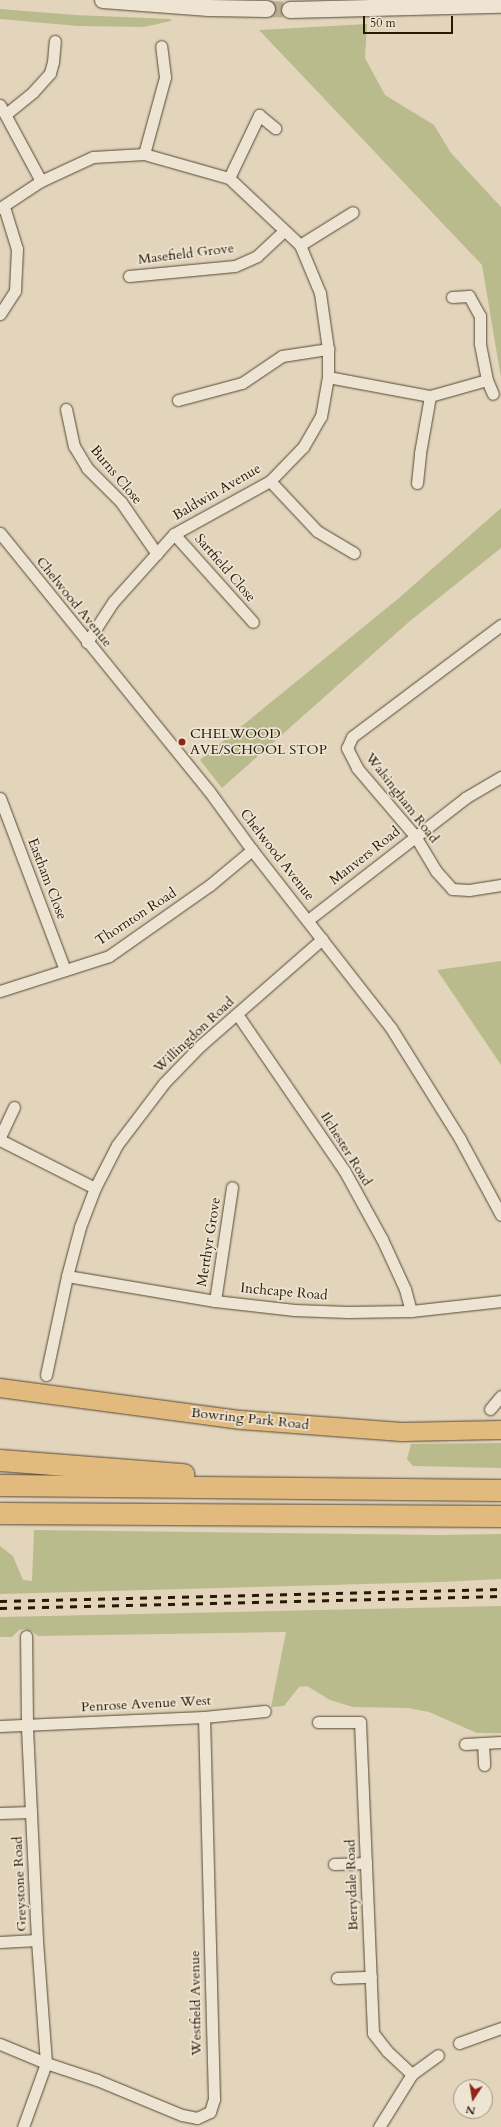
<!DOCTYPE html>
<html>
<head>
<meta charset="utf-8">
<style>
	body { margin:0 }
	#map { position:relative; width:501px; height:2127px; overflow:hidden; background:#e3d5bc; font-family:Cardo,serif }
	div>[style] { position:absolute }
	.green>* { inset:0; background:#babb8c }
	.secondary-tunnel>* { height:16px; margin-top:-8px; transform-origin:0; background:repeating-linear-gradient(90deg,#bdaf97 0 16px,transparent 0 24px) }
	.roads { filter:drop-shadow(0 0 1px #564833) drop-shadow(0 0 1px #564833) }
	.minor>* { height:11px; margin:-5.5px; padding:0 5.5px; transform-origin:5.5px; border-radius:5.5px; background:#ede4d3 }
	.secondary>* { height:16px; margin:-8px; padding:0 8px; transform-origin:8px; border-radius:8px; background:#ede4d3 }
	.primary>* { height:18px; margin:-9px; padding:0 9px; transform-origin:9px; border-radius:9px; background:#e2ba7e }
	.motorway>* { height:21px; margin:-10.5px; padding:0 10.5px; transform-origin:10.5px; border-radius:10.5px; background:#e2ba7e }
	.rail>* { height:3px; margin-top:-1.5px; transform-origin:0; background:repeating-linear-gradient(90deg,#271905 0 7px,transparent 0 14px) }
	.dots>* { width:11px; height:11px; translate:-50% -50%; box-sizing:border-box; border:2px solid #ede4d3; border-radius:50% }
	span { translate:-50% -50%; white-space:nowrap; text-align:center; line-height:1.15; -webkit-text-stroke:3.5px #ede4d3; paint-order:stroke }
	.street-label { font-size:14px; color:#271905 }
	.poi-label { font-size:14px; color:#271905 }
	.left { translate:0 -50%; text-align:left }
	.north { position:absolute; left:453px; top:2079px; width:40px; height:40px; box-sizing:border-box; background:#ede4d3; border:1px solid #9e9381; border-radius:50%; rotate:192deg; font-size:11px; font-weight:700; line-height:16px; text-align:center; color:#271905 }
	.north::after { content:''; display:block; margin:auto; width:14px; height:18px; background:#8f2418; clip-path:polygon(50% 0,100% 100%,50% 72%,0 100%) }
	.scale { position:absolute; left:363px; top:16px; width:90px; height:18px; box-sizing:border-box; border:2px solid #271905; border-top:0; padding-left:5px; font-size:12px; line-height:14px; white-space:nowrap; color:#271905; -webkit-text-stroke:3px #ede4d3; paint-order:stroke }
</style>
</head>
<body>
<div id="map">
	<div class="green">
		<i style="clip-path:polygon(0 9px,75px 15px,171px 19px,171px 21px,144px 27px,78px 26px,0 19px)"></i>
		<i style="clip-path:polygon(367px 24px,365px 58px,385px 95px,434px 125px,451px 153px,501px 207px,501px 378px,482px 265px,259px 30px)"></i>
		<i style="clip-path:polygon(501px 508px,501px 548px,410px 621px,222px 788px,200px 760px,399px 598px)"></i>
		<i style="clip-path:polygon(501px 961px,501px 1065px,437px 970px)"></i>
		<i style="clip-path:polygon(501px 1443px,501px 1468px,413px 1466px,407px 1459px,411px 1444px)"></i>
		<i style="clip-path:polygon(34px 1530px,439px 1535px,501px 1534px,501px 1579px,441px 1582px,0 1594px,0 1546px,13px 1556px,23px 1580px,32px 1581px)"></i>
		<i style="clip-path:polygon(501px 1606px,501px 1733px,477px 1733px,429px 1712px,408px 1708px,353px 1707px,330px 1700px,307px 1686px,299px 1687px,284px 1706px,271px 1707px,286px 1632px,38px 1636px,31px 1631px,24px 1629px,19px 1630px,12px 1637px,0 1637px,0 1617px)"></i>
	</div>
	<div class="secondary-tunnel">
		<i style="left:267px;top:9px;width:23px;rotate:2deg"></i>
	</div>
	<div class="roads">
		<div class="minor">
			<i style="left:0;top:105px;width:86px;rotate:61.7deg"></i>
			<i style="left:6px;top:114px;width:35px;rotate:-39deg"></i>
			<i style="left:33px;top:92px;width:25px;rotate:-48deg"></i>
			<i style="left:50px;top:73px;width:11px;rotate:-75deg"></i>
			<i style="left:53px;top:62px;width:21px;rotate:-85deg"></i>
			<i style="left:144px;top:154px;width:80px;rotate:-74.7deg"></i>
			<i style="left:165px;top:77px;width:31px;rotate:-97deg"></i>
			<i style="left:229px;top:178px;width:70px;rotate:-64.5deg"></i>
			<i style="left:259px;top:115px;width:21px;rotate:39deg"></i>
			<i style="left:0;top:208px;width:49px;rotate:-33.4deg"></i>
			<i style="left:41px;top:181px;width:57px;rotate:-24.8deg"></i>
			<i style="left:93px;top:157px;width:51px;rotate:-3.4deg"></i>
			<i style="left:144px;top:154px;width:88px;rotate:15.8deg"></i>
			<i style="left:229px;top:178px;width:98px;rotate:43.3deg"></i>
			<i style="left:300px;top:245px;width:52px;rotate:67.4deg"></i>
			<i style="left:320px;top:293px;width:57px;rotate:81.9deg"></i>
			<i style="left:328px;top:349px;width:28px;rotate:90deg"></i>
			<i style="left:328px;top:377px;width:40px;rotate:100deg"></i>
			<i style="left:321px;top:416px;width:36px;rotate:120deg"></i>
			<i style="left:303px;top:447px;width:47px;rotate:134.1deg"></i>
			<i style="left:270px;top:481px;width:110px;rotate:151.1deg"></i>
			<i style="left:174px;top:534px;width:91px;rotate:131.9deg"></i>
			<i style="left:113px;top:602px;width:48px;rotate:123deg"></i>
			<i style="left:300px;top:245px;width:62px;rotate:-31.9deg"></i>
			<i style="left:129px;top:276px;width:106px;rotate:-5.4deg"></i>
			<i style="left:235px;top:266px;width:24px;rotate:-24deg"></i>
			<i style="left:257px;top:256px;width:37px;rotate:-43deg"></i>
			<i style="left:0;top:314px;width:27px;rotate:-57deg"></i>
			<i style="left:15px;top:291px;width:42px;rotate:-87.3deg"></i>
			<i style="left:17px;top:249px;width:44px;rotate:-107.2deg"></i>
			<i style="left:328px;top:377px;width:104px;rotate:10.6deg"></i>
			<i style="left:430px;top:396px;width:59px;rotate:-15.7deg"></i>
			<i style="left:487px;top:380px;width:38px;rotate:-101deg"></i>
			<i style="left:480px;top:343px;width:27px;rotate:-90deg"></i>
			<i style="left:480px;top:316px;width:23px;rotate:-119deg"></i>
			<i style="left:469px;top:296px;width:17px;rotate:177deg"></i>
			<i style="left:487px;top:380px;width:15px;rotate:67deg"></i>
			<i style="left:178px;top:400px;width:66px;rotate:-14.9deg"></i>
			<i style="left:242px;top:383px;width:48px;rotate:-34deg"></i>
			<i style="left:282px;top:356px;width:47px;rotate:-8.7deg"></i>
			<i style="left:66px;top:409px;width:38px;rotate:78deg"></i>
			<i style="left:74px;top:446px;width:26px;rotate:59deg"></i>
			<i style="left:87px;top:468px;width:48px;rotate:45deg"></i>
			<i style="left:121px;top:502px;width:63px;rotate:55.3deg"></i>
			<i style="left:270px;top:481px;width:69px;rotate:46.8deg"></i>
			<i style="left:317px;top:531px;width:43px;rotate:30.7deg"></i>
			<i style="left:417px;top:483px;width:30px;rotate:-84deg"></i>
			<i style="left:420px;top:453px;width:58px;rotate:-80deg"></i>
			<i style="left:0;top:533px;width:332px;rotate:51deg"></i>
			<i style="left:209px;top:791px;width:73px;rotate:53.9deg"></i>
			<i style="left:252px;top:850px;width:226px;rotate:52deg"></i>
			<i style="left:391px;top:1028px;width:131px;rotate:58.1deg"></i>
			<i style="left:460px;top:1139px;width:86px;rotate:61.7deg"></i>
			<i style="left:174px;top:534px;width:118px;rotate:48.1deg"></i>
			<i style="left:501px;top:625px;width:186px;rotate:143.1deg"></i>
			<i style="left:352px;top:737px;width:12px;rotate:114deg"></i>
			<i style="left:347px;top:748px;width:22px;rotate:63deg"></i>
			<i style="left:357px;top:768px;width:89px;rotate:49.5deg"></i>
			<i style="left:415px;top:836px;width:41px;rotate:59deg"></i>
			<i style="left:436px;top:871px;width:24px;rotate:48deg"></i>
			<i style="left:452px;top:889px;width:17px;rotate:3deg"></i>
			<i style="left:469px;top:890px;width:32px;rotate:-9deg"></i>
			<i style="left:0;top:798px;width:184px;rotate:69.3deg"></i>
			<i style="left:308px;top:920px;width:199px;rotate:-37.8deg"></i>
			<i style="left:465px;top:798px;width:42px;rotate:-30.3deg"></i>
			<i style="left:0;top:991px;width:114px;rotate:-17.8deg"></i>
			<i style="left:109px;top:956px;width:123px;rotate:-35.1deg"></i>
			<i style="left:210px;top:885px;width:55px;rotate:-39.8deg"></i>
			<i style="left:237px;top:1014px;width:189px;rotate:55.6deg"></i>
			<i style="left:344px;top:1170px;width:79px;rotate:61.2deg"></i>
			<i style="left:382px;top:1239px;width:55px;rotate:65.3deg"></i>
			<i style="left:405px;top:1289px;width:23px;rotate:75deg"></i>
			<i style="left:0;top:1137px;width:33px;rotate:-65deg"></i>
			<i style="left:0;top:1140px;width:106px;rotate:26.8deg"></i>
			<i style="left:67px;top:1276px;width:150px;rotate:9.6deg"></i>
			<i style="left:215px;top:1301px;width:80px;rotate:6.5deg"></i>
			<i style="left:294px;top:1310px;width:54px;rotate:2.1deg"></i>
			<i style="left:348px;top:1312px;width:63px;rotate:-0.9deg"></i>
			<i style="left:411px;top:1311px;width:91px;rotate:-6.3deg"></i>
			<i style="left:215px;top:1301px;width:115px;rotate:-81.5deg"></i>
			<i style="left:46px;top:1375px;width:101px;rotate:-78deg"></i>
			<i style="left:67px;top:1276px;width:51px;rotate:-75.1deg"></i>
			<i style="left:80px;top:1227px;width:42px;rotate:-69deg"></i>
			<i style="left:95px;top:1188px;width:48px;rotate:-62.9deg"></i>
			<i style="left:117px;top:1145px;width:78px;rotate:-52.8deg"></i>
			<i style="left:164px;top:1083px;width:53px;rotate:-45.8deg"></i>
			<i style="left:201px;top:1045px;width:161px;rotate:-41.2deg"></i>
			<i style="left:490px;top:1409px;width:17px;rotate:-50deg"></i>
			<i style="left:318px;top:1722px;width:42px"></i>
			<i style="left:360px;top:1722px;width:311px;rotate:87.6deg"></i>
			<i style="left:373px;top:2033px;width:23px;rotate:52deg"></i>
			<i style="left:387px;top:2051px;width:34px;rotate:43deg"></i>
			<i style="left:0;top:1726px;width:204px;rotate:-2.5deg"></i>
			<i style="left:204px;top:1717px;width:61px;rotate:-5.6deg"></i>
			<i style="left:483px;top:1743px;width:22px;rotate:87deg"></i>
			<i style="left:465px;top:1744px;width:36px;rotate:-3deg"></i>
			<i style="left:0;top:1813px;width:31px;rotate:-2deg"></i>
			<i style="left:334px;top:1864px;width:32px;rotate:-2deg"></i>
			<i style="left:0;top:1942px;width:37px;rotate:-3deg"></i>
			<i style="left:337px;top:1978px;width:34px;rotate:-2deg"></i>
			<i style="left:459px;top:2043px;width:45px;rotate:-19.7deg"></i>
			<i style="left:0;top:2044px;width:50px;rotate:22.4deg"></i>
			<i style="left:46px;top:2063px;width:54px;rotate:18.4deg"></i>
			<i style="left:97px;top:2080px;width:92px;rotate:22.4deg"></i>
			<i style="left:182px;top:2115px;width:15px;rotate:11deg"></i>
			<i style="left:197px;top:2118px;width:14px;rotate:-25deg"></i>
			<i style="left:210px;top:2112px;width:14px;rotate:-73deg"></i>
			<i style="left:214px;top:2099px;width:382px;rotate:-91.5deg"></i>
			<i style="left:23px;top:2127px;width:68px;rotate:-70.2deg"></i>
			<i style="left:46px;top:2063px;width:123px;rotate:-94.2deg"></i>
			<i style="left:37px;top:1940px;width:215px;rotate:-92.7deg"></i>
			<i style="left:27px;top:1725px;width:89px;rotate:-90.6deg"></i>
			<i style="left:379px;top:2127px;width:62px;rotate:-58.1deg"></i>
			<i style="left:412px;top:2074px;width:32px;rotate:-36deg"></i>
		</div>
		<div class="secondary">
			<i style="left:103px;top:0;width:106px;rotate:4.3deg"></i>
			<i style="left:209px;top:8px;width:58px;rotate:1deg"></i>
			<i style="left:290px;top:10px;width:211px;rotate:-1.4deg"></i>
		</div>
		<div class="primary">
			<i style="left:0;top:1388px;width:243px;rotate:7.6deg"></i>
			<i style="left:241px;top:1420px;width:161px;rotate:4.3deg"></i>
			<i style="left:402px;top:1432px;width:99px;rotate:-1.2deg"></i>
		</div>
		<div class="motorway">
			<i style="left:0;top:1460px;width:184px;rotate:4.4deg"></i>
			<i style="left:0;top:1485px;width:501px;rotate:0.57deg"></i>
			<i style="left:0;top:1513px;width:501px;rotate:0.34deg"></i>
		</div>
	</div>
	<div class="rail">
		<i style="left:0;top:1601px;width:501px;rotate:-1.37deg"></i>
		<i style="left:0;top:1608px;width:501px;rotate:-1.37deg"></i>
	</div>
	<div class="dots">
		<i style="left:182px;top:742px;background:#8f2418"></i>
	</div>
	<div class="street-label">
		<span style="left:186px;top:254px;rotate:-7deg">Masefield Grove</span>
		<span style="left:116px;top:475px;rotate:50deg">Burns Close</span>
		<span style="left:217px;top:492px;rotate:-30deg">Baldwin Avenue</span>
		<span style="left:225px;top:568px;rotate:49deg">Sartfield Close</span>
		<span style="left:74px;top:602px;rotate:51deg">Chelwood Avenue</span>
		<span style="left:402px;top:798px;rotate:52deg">Walsingham Road</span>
		<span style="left:277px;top:855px;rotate:52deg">Chelwood Avenue</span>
		<span style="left:365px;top:856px;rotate:-38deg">Manvers Road</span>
		<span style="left:47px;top:879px;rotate:69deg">Eastham Close</span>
		<span style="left:136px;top:917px;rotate:-33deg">Thornton Road</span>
		<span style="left:194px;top:1035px;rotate:-43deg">Willingdon Road</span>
		<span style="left:346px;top:1149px;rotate:58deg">Ilchester Road</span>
		<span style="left:209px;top:1242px;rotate:-81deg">Merthyr Grove</span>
		<span style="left:284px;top:1292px;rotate:5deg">Inchcape Road</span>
		<span style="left:250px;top:1419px;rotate:6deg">Bowring Park Road</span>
		<span style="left:146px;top:1704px;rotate:-3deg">Penrose Avenue West</span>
		<span style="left:20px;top:1884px;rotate:-93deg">Greystone Road</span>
		<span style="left:352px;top:1885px;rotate:-92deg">Berrydale Road</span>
		<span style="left:196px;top:2003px;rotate:-91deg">Westfield Avenue</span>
	</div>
	<div class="poi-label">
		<span class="left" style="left:190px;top:742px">CHELWOOD<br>AVE/SCHOOL STOP</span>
	</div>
	<div class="north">N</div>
	<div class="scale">50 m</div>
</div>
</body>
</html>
